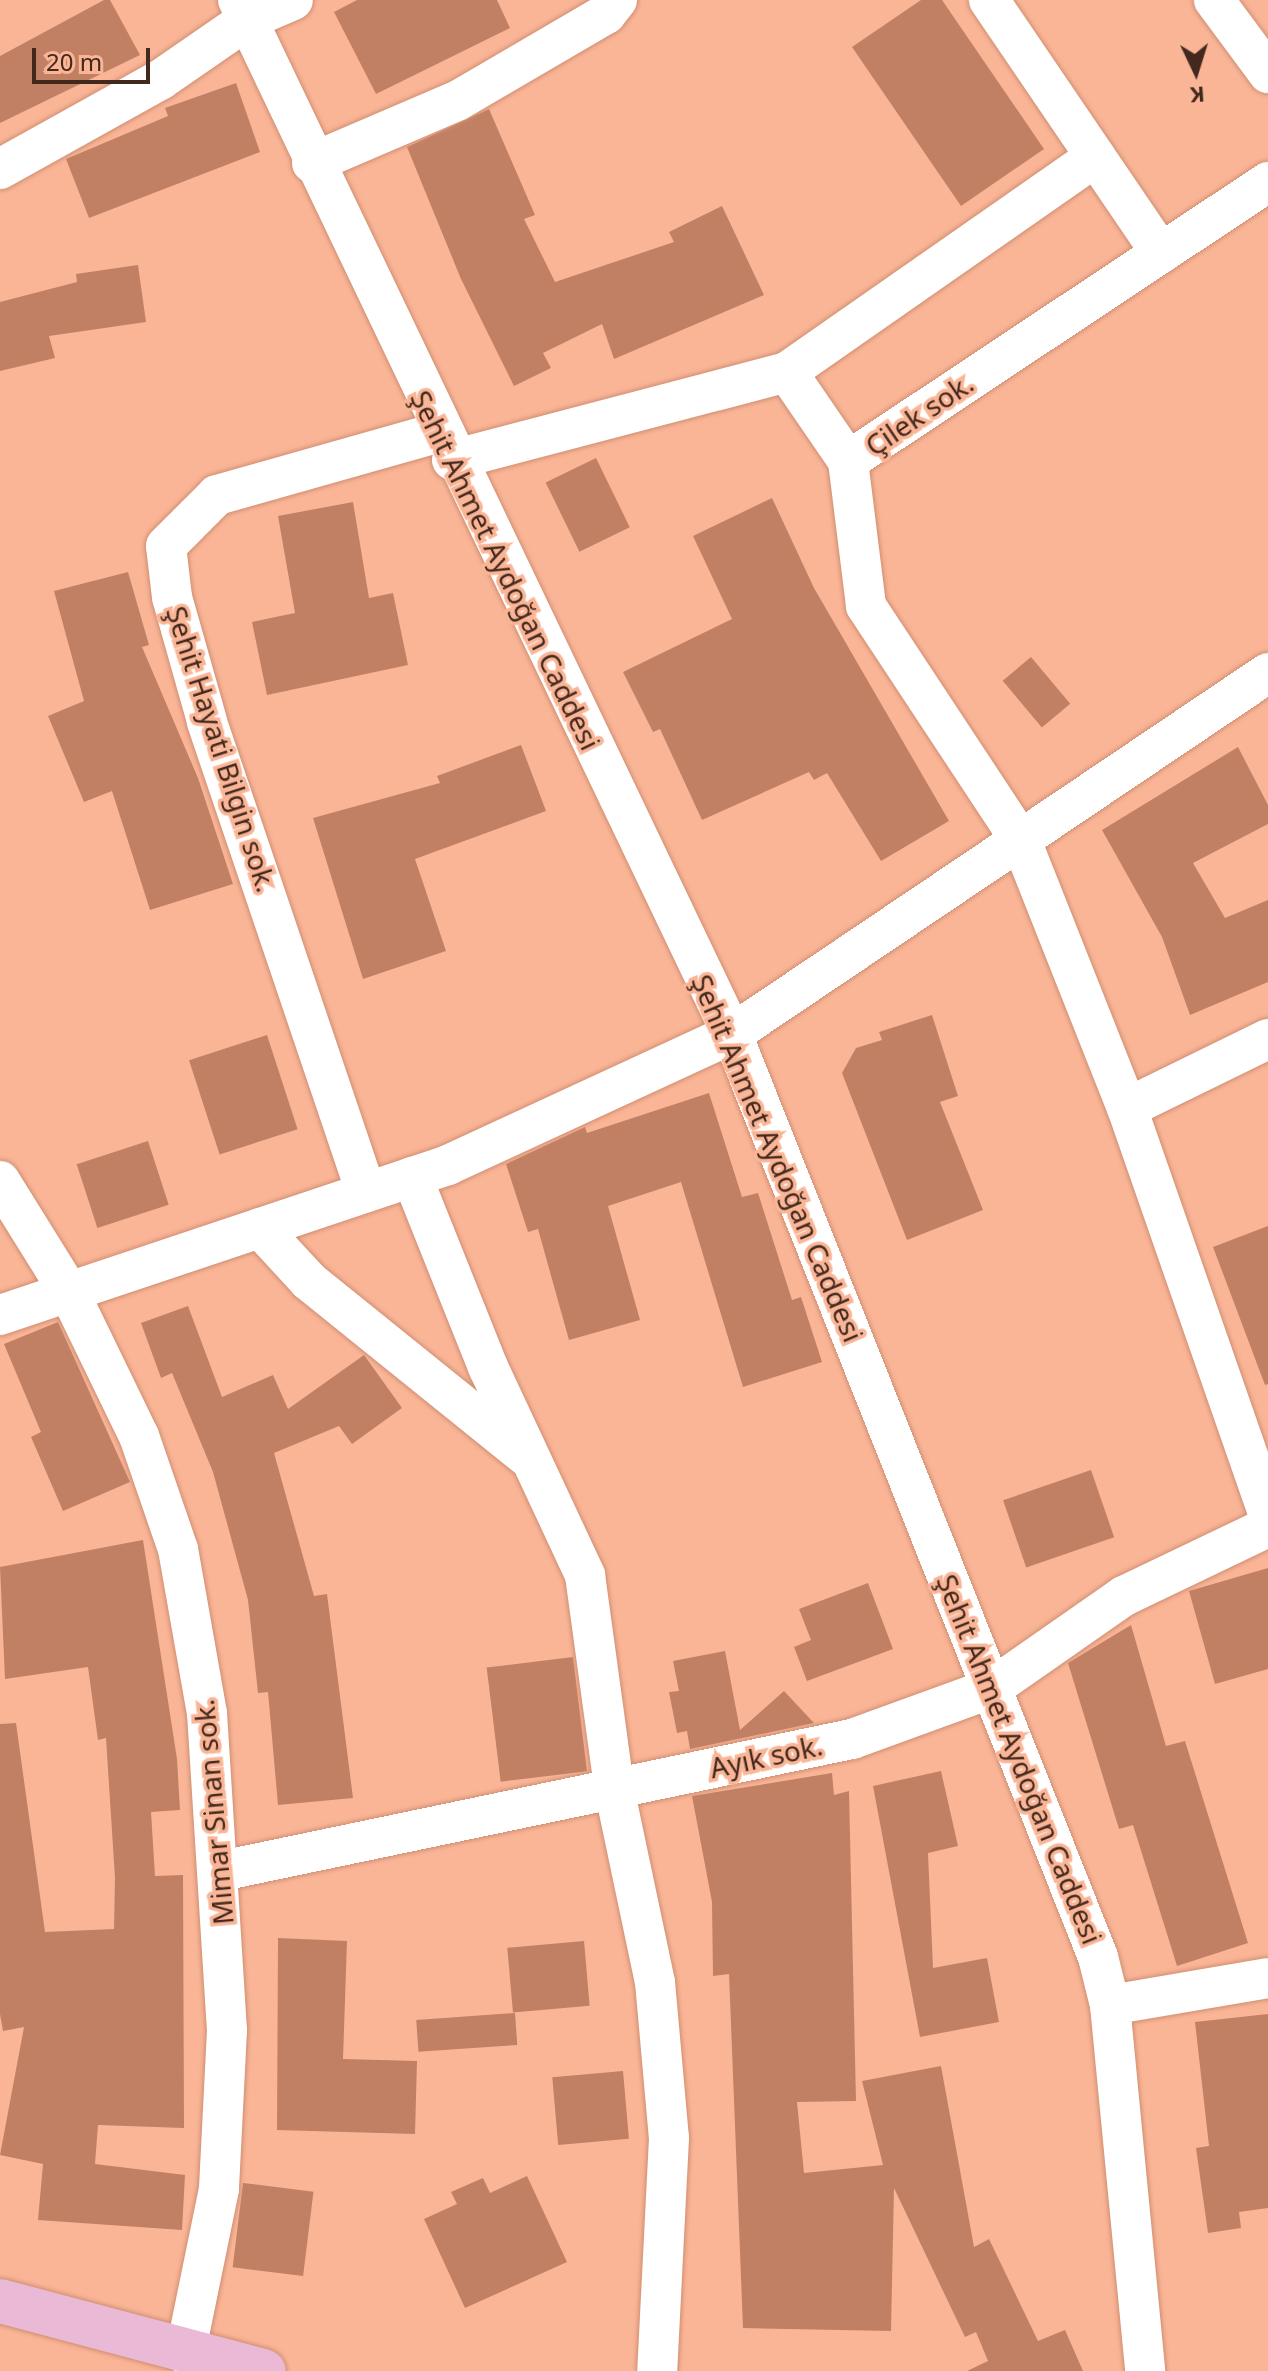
<!DOCTYPE html>
<html>
<head>
<meta charset="utf-8">
<style>
	body { margin:0 }
	#map { position:relative; width:1268px; height:2371px; overflow:hidden; background:#fab597; font-family:"Noto Sans",sans-serif }
	div>[style] { position:absolute }
	.building>* { inset:0; background:#c18064; transform-origin:0 0 }
	.roads { filter:drop-shadow(0 0 2px #d08e71) drop-shadow(0 0 2px #d08e71) }
	.minor>* { height:40px; margin:-20px; padding:0 20px; transform-origin:20px; border-radius:20px; background:#fff }
	.major>* { height:44px; margin:-22px; padding:0 22px; transform-origin:22px; border-radius:22px; background:#e9b9d6 }
	span { translate:-50% -50%; white-space:nowrap; text-align:center; line-height:1.15; -webkit-text-stroke:7px #fab597; paint-order:stroke }
	.street-label { font-size:28px; color:#43291d }
	.north { position:absolute; left:1156px; top:32px; width:80px; height:80px; -webkit-text-stroke:6px #fab597; paint-order:stroke; rotate:176deg; font-size:22px; font-weight:700; line-height:32px; text-align:center; color:#43291d }
	.north::after { content:''; display:block; margin:auto; width:28px; height:36px; background:#43291d; clip-path:polygon(50% 0,100% 100%,50% 72%,0 100%) }
	.scale { position:absolute; left:32px; top:48px; width:118px; height:36px; box-sizing:border-box; border:4px solid #43291d; border-top:0; padding-left:10px; font-size:24px; line-height:28px; white-space:nowrap; color:#43291d; -webkit-text-stroke:6px #fab597; paint-order:stroke }
</style>
</head>
<body>
<div id="map">
	<div class="building">
		<i style="clip-path:polygon(104px 0,110px 0,140px 55px,0 123px,0 56px)"></i>
		<i style="clip-path:polygon(357px 0,497px 0,510px 28px,376px 94px,334px 12px)"></i>
		<i style="clip-path:polygon(921px 0,942px 0,1044px 149px,961px 206px,852px 47px)"></i>
		<i style="clip-path:polygon(236px 83px,260px 152px,89px 218px,66px 159px,168px 116px,165px 108px)"></i>
		<i style="clip-path:polygon(489px 109px,535px 215px,524px 219px,555px 282px,674px 242px,669px 232px,722px 206px,764px 295px,614px 359px,602px 324px,543px 353px,551px 368px,514px 386px,461px 279px,407px 147px)"></i>
		<i style="clip-path:polygon(138px 265px,146px 322px,49px 336px,55px 358px,0 371px,0 302px,77px 282px,76px 274px)"></i>
		<i style="left:596px;top:458px;width:77px;height:56px;rotate:64deg"></i>
		<i style="clip-path:polygon(772px 498px,814px 588px,949px 821px,881px 861px,827px 773px,814px 780px,809px 772px,702px 820px,660px 729px,653px 732px,623px 672px,732px 619px,693px 536px)"></i>
		<i style="clip-path:polygon(353px 502px,369px 598px,393px 593px,408px 665px,267px 695px,252px 622px,295px 613px,278px 516px)"></i>
		<i style="clip-path:polygon(128px 572px,149px 645px,142px 647px,198px 778px,233px 884px,150px 910px,112px 791px,84px 802px,48px 716px,84px 701px,54px 591px)"></i>
		<i style="left:1031px;top:657px;width:61px;height:37px;rotate:50deg"></i>
		<i style="clip-path:polygon(521px 745px,546px 811px,415px 859px,446px 951px,363px 979px,313px 818px,440px 783px,437px 776px)"></i>
		<i style="clip-path:polygon(1238px 747px,1268px 805px,1268px 824px,1193px 863px,1225px 918px,1268px 900px,1268px 982px,1190px 1015px,1162px 937px,1102px 830px)"></i>
		<i style="clip-path:polygon(932px 1015px,958px 1096px,940px 1102px,983px 1210px,907px 1240px,842px 1073px,856px 1048px,882px 1040px,879px 1032px)"></i>
		<i style="left:267px;top:1035px;width:99px;height:82px;rotate:72deg"></i>
		<i style="clip-path:polygon(709px 1093px,742px 1197px,758px 1193px,792px 1300px,801px 1297px,822px 1362px,743px 1387px,681px 1182px,608px 1206px,640px 1320px,569px 1340px,538px 1229px,528px 1232px,506px 1164px,585px 1127px,587px 1133px)"></i>
		<i style="left:148px;top:1141px;width:67px;height:75px;rotate:72deg"></i>
		<i style="clip-path:polygon(1268px 1226px,1268px 1384px,1265px 1385px,1213px 1247px)"></i>
		<i style="clip-path:polygon(188px 1306px,222px 1397px,273px 1375px,288px 1409px,364px 1355px,402px 1408px,352px 1444px,339px 1426px,274px 1453px,314px 1596px,327px 1594px,353px 1798px,278px 1805px,268px 1692px,258px 1693px,248px 1600px,213px 1472px,172px 1373px,161px 1378px,141px 1323px)"></i>
		<i style="clip-path:polygon(58px 1322px,130px 1482px,63px 1511px,31px 1437px,41px 1432px,4px 1344px)"></i>
		<i style="left:1091px;top:1470px;width:71px;height:93px;rotate:71deg"></i>
		<i style="clip-path:polygon(143px 1540px,177px 1759px,180px 1810px,151px 1812px,155px 1876px,183px 1875px,184px 2128px,98px 2125px,95px 2164px,185px 2175px,182px 2230px,38px 2220px,43px 2164px,0 2155px,24px 2027px,3px 2031px,0 2014px,0 1724px,16px 1723px,45px 1932px,114px 1929px,115px 1878px,106px 1738px,98px 1740px,88px 1667px,5px 1679px,0 1567px)"></i>
		<i style="clip-path:polygon(1268px 1568px,1268px 1669px,1215px 1684px,1189px 1591px)"></i>
		<i style="clip-path:polygon(868px 1583px,893px 1649px,807px 1681px,794px 1647px,811px 1640px,799px 1609px)"></i>
		<i style="clip-path:polygon(1131px 1625px,1166px 1746px,1185px 1741px,1248px 1943px,1177px 1966px,1133px 1825px,1119px 1829px,1068px 1663px)"></i>
		<i style="clip-path:polygon(725px 1651px,740px 1730px,784px 1691px,814px 1723px,690px 1749px,687px 1731px,677px 1733px,669px 1692px,679px 1691px,673px 1661px)"></i>
		<i style="left:573px;top:1657px;width:115px;height:87px;rotate:83deg"></i>
		<i style="clip-path:polygon(941px 1771px,958px 1846px,928px 1853px,933px 1968px,987px 1958px,999px 2022px,920px 2037px,873px 1786px)"></i>
		<i style="clip-path:polygon(832px 1773px,834px 1795px,849px 1791px,856px 2101px,797px 2102px,804px 2173px,883px 2165px,862px 2081px,941px 2066px,974px 2247px,989px 2239px,1038px 2341px,1065px 2330px,1083px 2371px,967px 2371px,988px 2361px,976px 2332px,965px 2337px,894px 2188px,891px 2331px,743px 2328px,729px 1974px,713px 1976px,712px 1902px,692px 1796px)"></i>
		<i style="clip-path:polygon(278px 1938px,347px 1941px,343px 2059px,417px 2061px,415px 2134px,277px 2130px)"></i>
		<i style="left:584px;top:1941px;width:65px;height:77px;rotate:85deg"></i>
		<i style="left:515px;top:2013px;width:32px;height:99px;rotate:86deg"></i>
		<i style="clip-path:polygon(1268px 2014px,1268px 2208px,1239px 2212px,1241px 2228px,1208px 2233px,1196px 2148px,1209px 2146px,1195px 2022px)"></i>
		<i style="left:623px;top:2071px;width:68px;height:71px;rotate:85deg"></i>
		<i style="clip-path:polygon(527px 2176px,567px 2262px,465px 2308px,424px 2219px,457px 2204px,451px 2192px,483px 2178px,490px 2193px)"></i>
		<i style="left:243px;top:2183px;width:71px;height:85px;rotate:7deg"></i>
	</div>
	<div class="roads">
		<div class="minor">
			<i style="left:238px;top:0;width:1146px;rotate:64.46deg"></i>
			<i style="left:732px;top:1034px;width:993px;rotate:68.37deg"></i>
			<i style="left:1098px;top:1957px;width:49px;rotate:76deg"></i>
			<i style="left:1110px;top:2005px;width:368px;rotate:84.5deg"></i>
			<i style="left:989px;top:0;width:306px;rotate:55.8deg"></i>
			<i style="left:1214px;top:0;width:91px;rotate:53.5deg"></i>
			<i style="left:312px;top:163px;width:158px;rotate:-23.2deg"></i>
			<i style="left:457px;top:101px;width:173px;rotate:-30.3deg"></i>
			<i style="left:606px;top:14px;width:18px;rotate:-52deg"></i>
			<i style="left:0;top:169px;width:183px;rotate:-29.1deg"></i>
			<i style="left:160px;top:80px;width:106px;rotate:-34.6deg"></i>
			<i style="left:247px;top:20px;width:50px;rotate:-23.5deg"></i>
			<i style="left:1268px;top:182px;width:504px;rotate:146.4deg"></i>
			<i style="left:848px;top:461px;width:146px;rotate:82.9deg"></i>
			<i style="left:866px;top:606px;width:284px;rotate:56.6deg"></i>
			<i style="left:1022px;top:843px;width:285px;rotate:68.4deg"></i>
			<i style="left:1127px;top:1108px;width:157px;rotate:-26.1deg"></i>
			<i style="left:452px;top:460px;width:346px;rotate:-14.7deg"></i>
			<i style="left:848px;top:461px;width:108px;rotate:-124.4deg"></i>
			<i style="left:787px;top:372px;width:376px;rotate:-34.9deg"></i>
			<i style="left:1127px;top:1108px;width:429px;rotate:70.8deg"></i>
			<i style="left:412px;top:1177px;width:205px;rotate:68.2deg"></i>
			<i style="left:488px;top:1367px;width:230px;rotate:65deg"></i>
			<i style="left:585px;top:1575px;width:215px;rotate:82.2deg"></i>
			<i style="left:614px;top:1788px;width:198px;rotate:78.1deg"></i>
			<i style="left:655px;top:1982px;width:157px;rotate:84.9deg"></i>
			<i style="left:669px;top:2138px;width:233px;rotate:92.9deg"></i>
			<i style="left:0;top:1181px;width:131px;rotate:58.1deg"></i>
			<i style="left:69px;top:1292px;width:160px;rotate:64.1deg"></i>
			<i style="left:139px;top:1436px;width:120px;rotate:71deg"></i>
			<i style="left:178px;top:1549px;width:167px;rotate:80deg"></i>
			<i style="left:207px;top:1713px;width:318px;rotate:86.4deg"></i>
			<i style="left:227px;top:2030px;width:159px;rotate:92.9deg"></i>
			<i style="left:219px;top:2189px;width:168px;rotate:101.6deg"></i>
			<i style="left:366px;top:1192px;width:497px;rotate:-108.7deg"></i>
			<i style="left:207px;top:721px;width:129px;rotate:-105.8deg"></i>
			<i style="left:172px;top:597px;width:51px;rotate:-96.7deg"></i>
			<i style="left:166px;top:546px;width:72px;rotate:-45deg"></i>
			<i style="left:217px;top:495px;width:231px;rotate:-15.8deg"></i>
			<i style="left:260px;top:1228px;width:72px;rotate:47.2deg"></i>
			<i style="left:309px;top:1281px;width:277px;rotate:38.9deg"></i>
			<i style="left:0;top:1315px;width:472px;rotate:-18.5deg"></i>
			<i style="left:448px;top:1165px;width:313px;rotate:-24.8deg"></i>
			<i style="left:732px;top:1034px;width:646px;rotate:-33.96deg"></i>
			<i style="left:221px;top:1871px;width:645px;rotate:-11.82deg"></i>
			<i style="left:852px;top:1739px;width:149px;rotate:-20deg"></i>
			<i style="left:992px;top:1688px;width:161px;rotate:-34.9deg"></i>
			<i style="left:1124px;top:1596px;width:160px;rotate:-25.6deg"></i>
			<i style="left:1110px;top:2005px;width:160px;rotate:-9.7deg"></i>
		</div>
		<div class="major">
			<i style="left:0;top:2301px;width:273px;rotate:14.9deg"></i>
		</div>
	</div>
	<div class="street-label">
		<span style="left:919px;top:414px;rotate:-34deg">Çilek sok.</span>
		<span style="left:506px;top:570px;rotate:64deg">Şehit Ahmet Aydoğan Caddesi</span>
		<span style="left:222px;top:749px;rotate:72deg">Şehit Hayati Bilgin sok.</span>
		<span style="left:778px;top:1158px;rotate:67deg">Şehit Ahmet Aydoğan Caddesi</span>
		<span style="left:766px;top:1756px;rotate:-12deg">Ayık sok.</span>
		<span style="left:1020px;top:1759px;rotate:68deg">Şehit Ahmet Aydoğan Caddesi</span>
		<span style="left:213px;top:1812px;rotate:-95deg">Mimar Sinan sok.</span>
	</div>
	<div class="north">K</div>
	<div class="scale">20 m</div>
</div>
</body>
</html>
